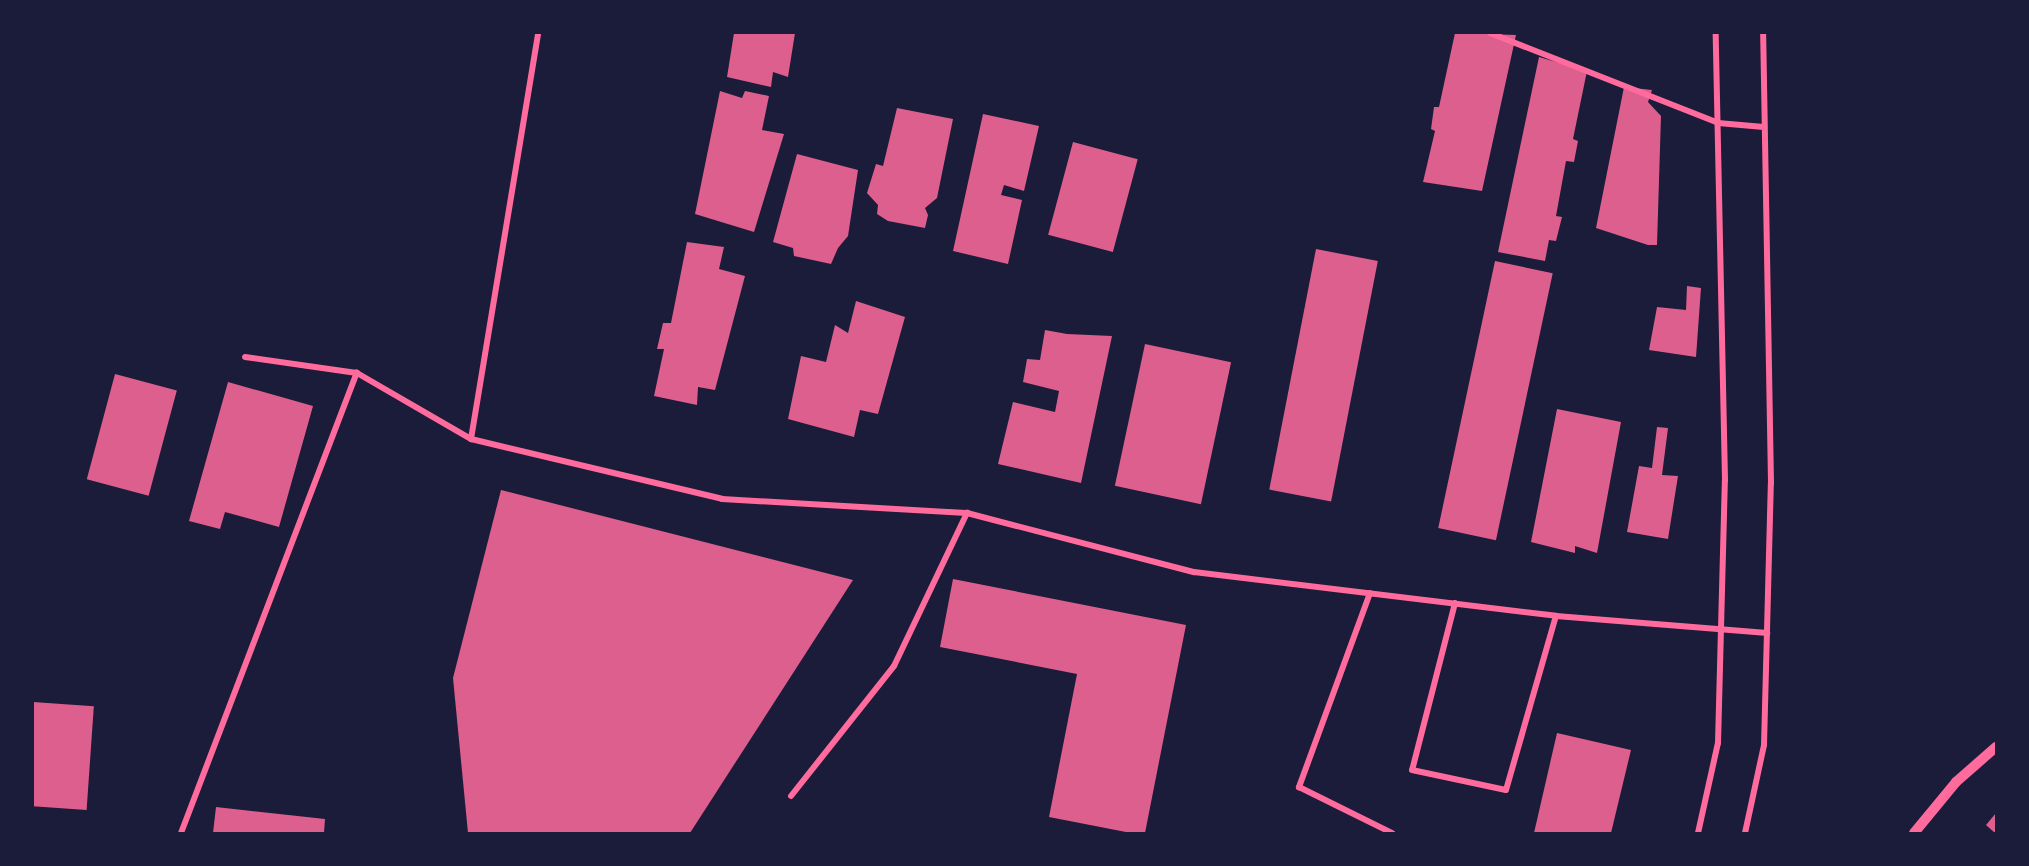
<!DOCTYPE html>
<html>
<head>
<meta charset="utf-8">
<style>
	body { margin:0 }
	#map { position:relative; width:2029px; height:866px; overflow:hidden; background:#1b1b3a; font-family:Georgia,serif }
	div>[style] { position:absolute }
	.building>* { inset:0; background:#dd5f8e; transform-origin:0 0 }
	.minor>* { height:6px; margin:-3px; padding:0 3px; transform-origin:3px; border-radius:3px; background:#ff6b9d }
	.tertiary>* { height:10px; margin:-5px; padding:0 5px; transform-origin:5px; border-radius:5px; background:#ff6b9d }
	span { translate:-50% -50%; white-space:nowrap; text-align:center; line-height:1.15; -webkit-text-stroke:5px #1b1b3a; paint-order:stroke }
	.frame { position:absolute; inset:0; border:34px solid #1b1b3a; pointer-events:none }
</style>
</head>
<body>
<div id="map">
	<div class="building">
		<i style="clip-path:polygon(734px 33px,795px 33px,788px 77px,773px 72px,771px 87px,727px 77px)"></i>
		<i style="clip-path:polygon(1455px 33px,1516px 35px,1482px 191px,1423px 182px,1435px 131px,1431px 129px,1434px 107px,1439px 107px)"></i>
		<i style="clip-path:polygon(1539px 57px,1587px 71px,1573px 139px,1578px 141px,1574px 162px,1566px 161px,1556px 216px,1562px 217px,1556px 241px,1549px 240px,1545px 261px,1498px 252px)"></i>
		<i style="clip-path:polygon(1624px 87px,1652px 90px,1648px 102px,1661px 116px,1657px 245px,1648px 245px,1596px 228px)"></i>
		<i style="clip-path:polygon(720px 91px,742px 98px,745px 91px,769px 96px,762px 130px,784px 134px,754px 232px,695px 214px)"></i>
		<i style="clip-path:polygon(897px 108px,953px 119px,937px 198px,925px 208px,928px 215px,925px 228px,888px 221px,877px 214px,878px 205px,867px 193px,876px 164px,883px 166px)"></i>
		<i style="clip-path:polygon(983px 114px,1039px 126px,1024px 191px,1004px 185px,1001px 195px,1022px 200px,1008px 264px,953px 251px)"></i>
		<i style="left:1073px;top:142px;width:67px;height:96px;rotate:15deg"></i>
		<i style="clip-path:polygon(797px 154px,858px 170px,848px 236px,838px 248px,831px 264px,794px 256px,793px 248px,773px 242px)"></i>
		<i style="clip-path:polygon(687px 242px,724px 247px,719px 269px,745px 276px,715px 390px,698px 387px,697px 405px,654px 396px,664px 349px,657px 349px,663px 323px,671px 323px)"></i>
		<i style="left:1316px;top:249px;width:63px;height:245px;rotate:11deg"></i>
		<i style="left:1495px;top:261px;width:59px;height:273px;rotate:12deg"></i>
		<i style="clip-path:polygon(1687px 286px,1701px 288px,1696px 357px,1649px 350px,1657px 307px,1686px 310px)"></i>
		<i style="clip-path:polygon(856px 301px,905px 317px,878px 414px,860px 410px,854px 437px,788px 419px,801px 356px,826px 362px,835px 325px,848px 333px)"></i>
		<i style="clip-path:polygon(1045px 330px,1067px 334px,1112px 336px,1081px 483px,998px 464px,1013px 402px,1055px 412px,1059px 391px,1023px 382px,1027px 359px,1040px 360px)"></i>
		<i style="left:1145px;top:344px;width:88px;height:145px;rotate:12deg"></i>
		<i style="left:115px;top:374px;width:64px;height:109px;rotate:15deg"></i>
		<i style="clip-path:polygon(228px 382px,313px 406px,279px 527px,225px 512px,220px 529px,189px 521px)"></i>
		<i style="clip-path:polygon(1557px 409px,1621px 422px,1597px 553px,1575px 546px,1575px 553px,1531px 542px)"></i>
		<i style="clip-path:polygon(1657px 427px,1668px 428px,1662px 475px,1678px 476px,1668px 539px,1627px 532px,1639px 466px,1652px 468px)"></i>
		<i style="clip-path:polygon(501px 490px,853px 580px,690px 833px,468px 833px,453px 678px)"></i>
		<i style="clip-path:polygon(953px 579px,1186px 625px,1145px 833px,1131px 833px,1049px 817px,1077px 674px,940px 647px)"></i>
		<i style="left:33px;top:702px;width:61px;height:104px;rotate:4deg"></i>
		<i style="clip-path:polygon(1557px 733px,1631px 750px,1611px 833px,1534px 833px)"></i>
		<i style="clip-path:polygon(216px 807px,325px 819px,324px 833px,213px 833px)"></i>
		<i style="clip-path:polygon(1996px 813px,1996px 833px,1995px 833px,1986px 825px)"></i>
	</div>
	<div class="minor">
		<i style="left:1490px;top:33px;width:245px;rotate:21.5deg"></i>
		<i style="left:1718px;top:123px;width:46px;rotate:5deg"></i>
		<i style="left:245px;top:357px;width:113px;rotate:8.1deg"></i>
		<i style="left:357px;top:373px;width:132px;rotate:30.1deg"></i>
		<i style="left:471px;top:439px;width:411px;rotate:-80.6deg"></i>
		<i style="left:471px;top:439px;width:258px;rotate:13.4deg"></i>
		<i style="left:722px;top:499px;width:245px;rotate:3.3deg"></i>
		<i style="left:967px;top:513px;width:235px;rotate:14.6deg"></i>
		<i style="left:1194px;top:572px;width:365px;rotate:6.9deg"></i>
		<i style="left:1556px;top:616px;width:212px;rotate:4.6deg"></i>
		<i style="left:1370px;top:593px;width:207px;rotate:110.1deg"></i>
		<i style="left:1299px;top:787px;width:104px;rotate:26.3deg"></i>
		<i style="left:1455px;top:603px;width:172px;rotate:104.4deg"></i>
		<i style="left:1412px;top:770px;width:96px;rotate:12deg"></i>
		<i style="left:1506px;top:790px;width:181px;rotate:-74deg"></i>
		<i style="left:791px;top:796px;width:166px;rotate:-51.6deg"></i>
		<i style="left:894px;top:666px;width:170px;rotate:-64.5deg"></i>
		<i style="left:181px;top:833px;width:493px;rotate:-69.1deg"></i>
		<i style="left:1698px;top:833px;width:92px;rotate:-77.5deg"></i>
		<i style="left:1718px;top:743px;width:263px;rotate:-88.5deg"></i>
		<i style="left:1725px;top:480px;width:447px;rotate:-91.2deg"></i>
		<i style="left:1745px;top:833px;width:90px;rotate:-77.8deg"></i>
		<i style="left:1764px;top:745px;width:262px;rotate:-88.5deg"></i>
		<i style="left:1771px;top:483px;width:450px;rotate:-91deg"></i>
	</div>
	<div class="tertiary">
		<i style="left:1914px;top:833px;width:66px;rotate:-50.5deg"></i>
		<i style="left:1956px;top:782px;width:53px;rotate:-41.2deg"></i>
	</div>
	<div class="frame"></div>
</div>
</body>
</html>
